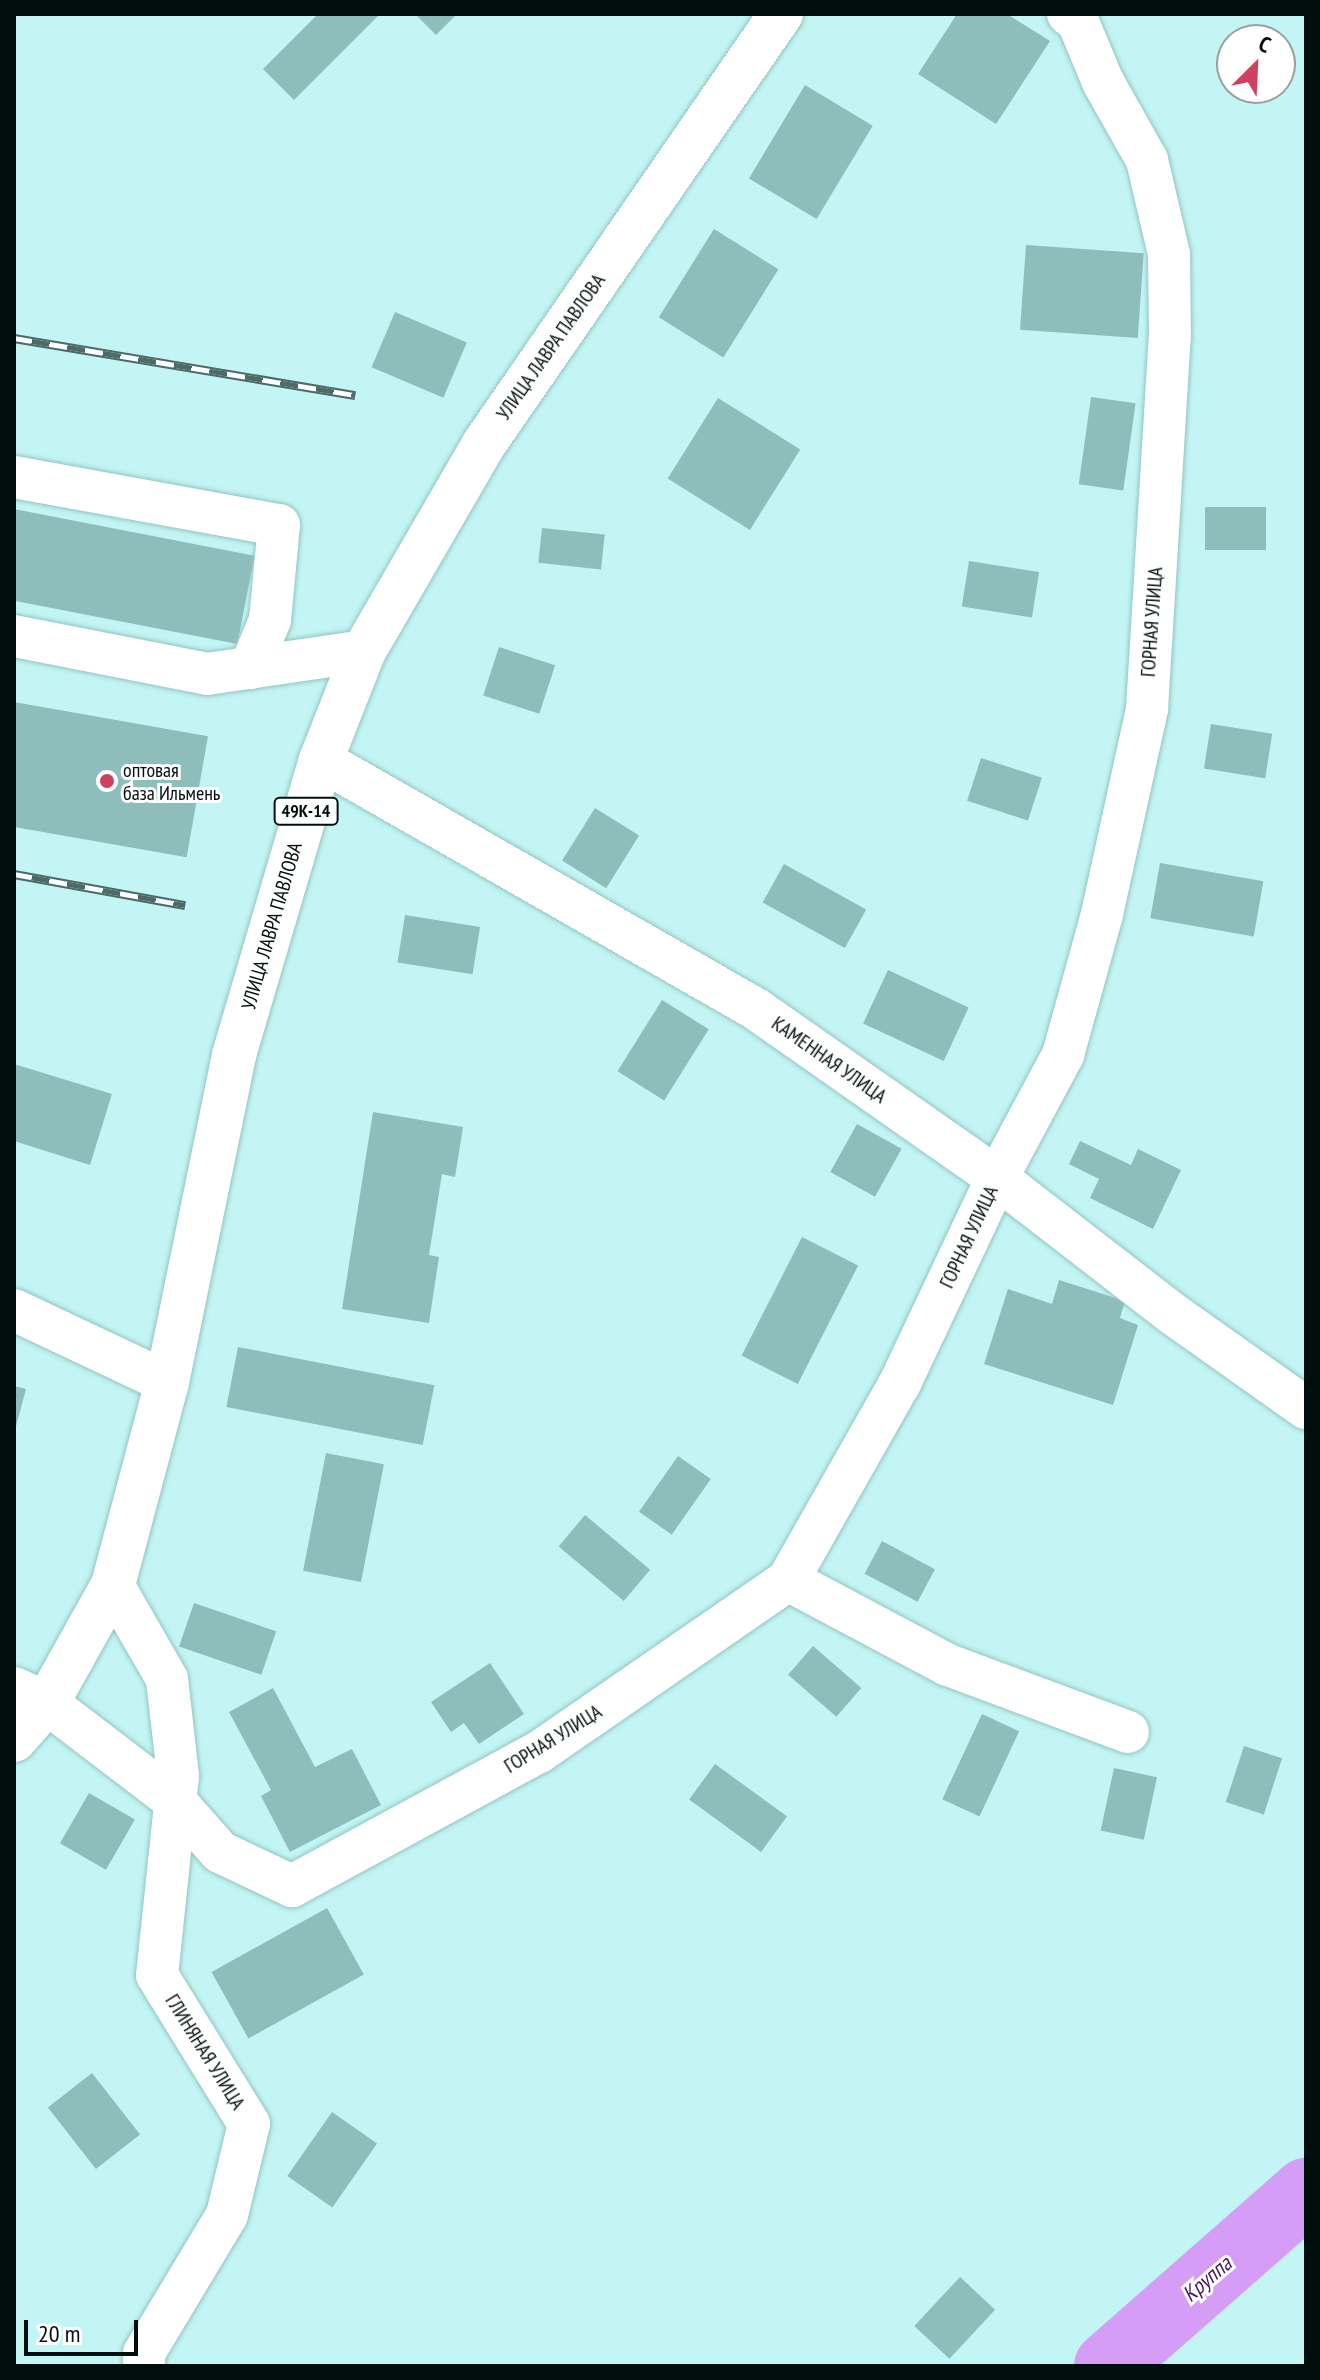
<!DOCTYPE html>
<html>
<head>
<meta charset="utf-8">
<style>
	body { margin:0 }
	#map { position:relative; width:1320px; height:2380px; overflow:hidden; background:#c2f5f3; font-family:"PT Sans Narrow",sans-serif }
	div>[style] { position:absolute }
	.river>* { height:68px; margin:-34px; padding:0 34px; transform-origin:34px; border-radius:34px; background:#d59df6 }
	.building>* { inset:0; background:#8dbebc; transform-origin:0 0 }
	.roads { filter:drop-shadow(0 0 2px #93c4c2) drop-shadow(0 0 2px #93c4c2) }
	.minor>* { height:42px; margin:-21px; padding:0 21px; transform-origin:21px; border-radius:21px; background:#fff }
	.major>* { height:44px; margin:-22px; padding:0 22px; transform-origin:22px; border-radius:22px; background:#fff }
	.rail>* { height:9px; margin-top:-4.5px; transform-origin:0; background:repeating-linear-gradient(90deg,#fff 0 18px,#4d6a69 0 36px); box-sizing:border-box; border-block:2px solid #4d6a69 }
	.dots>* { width:22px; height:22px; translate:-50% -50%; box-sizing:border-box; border:4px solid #fff; border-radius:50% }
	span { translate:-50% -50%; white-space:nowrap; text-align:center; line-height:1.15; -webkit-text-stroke:6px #fff; paint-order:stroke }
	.shield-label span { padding:2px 6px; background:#fff; border:2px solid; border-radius:6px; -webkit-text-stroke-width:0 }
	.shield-label { font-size:18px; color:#000f0e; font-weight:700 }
	.street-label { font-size:20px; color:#000f0e }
	.poi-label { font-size:20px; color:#000f0e }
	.left { translate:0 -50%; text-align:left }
	.water-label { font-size:22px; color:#44165b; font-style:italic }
	.frame { position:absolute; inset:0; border:16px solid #000f0e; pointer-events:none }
	.north { position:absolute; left:1216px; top:24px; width:80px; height:80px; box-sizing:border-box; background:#fff; border:2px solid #999f9f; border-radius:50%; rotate:24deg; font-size:22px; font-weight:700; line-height:32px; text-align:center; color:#000f0e }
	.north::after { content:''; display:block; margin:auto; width:28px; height:36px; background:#cf3f5e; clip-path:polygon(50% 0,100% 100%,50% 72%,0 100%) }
	.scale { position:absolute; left:24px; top:2320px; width:114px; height:36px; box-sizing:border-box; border:4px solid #000f0e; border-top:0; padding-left:10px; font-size:24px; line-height:28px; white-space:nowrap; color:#000f0e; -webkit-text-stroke:6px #fff; paint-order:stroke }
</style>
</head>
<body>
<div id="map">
	<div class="river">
		<i style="left:1108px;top:2366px;width:264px;rotate:-41.3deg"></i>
	</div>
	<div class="building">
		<i style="clip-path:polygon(318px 14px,380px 14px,294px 100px,263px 69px)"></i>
		<i style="clip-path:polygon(415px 14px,457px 14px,436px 35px)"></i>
		<i style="clip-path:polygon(957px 14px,1007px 14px,1050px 41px,996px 124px,918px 74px)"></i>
		<i style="left:805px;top:85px;width:79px;height:109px;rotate:31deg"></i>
		<i style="left:714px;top:229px;width:76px;height:104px;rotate:32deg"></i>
		<i style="left:1026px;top:245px;width:118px;height:85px;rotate:4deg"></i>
		<i style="left:395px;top:312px;width:78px;height:60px;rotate:23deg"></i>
		<i style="left:1091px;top:397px;width:45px;height:88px;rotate:8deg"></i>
		<i style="left:718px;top:398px;width:97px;height:95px;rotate:32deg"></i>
		<i style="left:1205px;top:507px;width:61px;height:43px"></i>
		<i style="left:14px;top:509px;width:245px;height:90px;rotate:11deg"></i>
		<i style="left:542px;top:528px;width:63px;height:35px;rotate:6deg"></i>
		<i style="left:969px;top:561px;width:71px;height:46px;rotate:9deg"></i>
		<i style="left:499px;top:647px;width:59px;height:51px;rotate:18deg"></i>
		<i style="left:14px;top:702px;width:197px;height:123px;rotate:10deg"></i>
		<i style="left:1211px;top:724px;width:62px;height:45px;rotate:9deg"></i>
		<i style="left:981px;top:758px;width:64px;height:45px;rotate:18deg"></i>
		<i style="left:595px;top:808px;width:52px;height:62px;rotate:32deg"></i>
		<i style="left:1160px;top:863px;width:105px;height:56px;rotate:10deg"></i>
		<i style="left:784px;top:864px;width:94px;height:44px;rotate:29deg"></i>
		<i style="left:405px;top:915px;width:76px;height:48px;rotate:9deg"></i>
		<i style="left:888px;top:970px;width:89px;height:59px;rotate:25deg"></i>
		<i style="left:662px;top:1000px;width:55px;height:84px;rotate:32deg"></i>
		<i style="clip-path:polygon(14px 1064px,112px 1094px,90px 1165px,14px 1141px)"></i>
		<i style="clip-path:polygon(373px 1112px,463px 1127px,455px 1177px,442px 1174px,429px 1255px,439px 1257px,429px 1323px,342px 1309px)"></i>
		<i style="left:857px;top:1124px;width:51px;height:55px;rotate:29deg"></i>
		<i style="clip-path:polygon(1080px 1141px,1131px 1165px,1138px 1149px,1181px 1170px,1153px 1229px,1090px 1198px,1099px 1179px,1069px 1164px)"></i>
		<i style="left:802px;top:1237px;width:63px;height:133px;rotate:27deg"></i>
		<i style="clip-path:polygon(1059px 1280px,1125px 1301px,1120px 1318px,1138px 1325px,1113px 1405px,984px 1364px,1008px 1289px,1052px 1304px)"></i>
		<i style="left:238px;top:1347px;width:200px;height:61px;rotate:11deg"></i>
		<i style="clip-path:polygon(14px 1386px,26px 1389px,15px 1430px,14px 1429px)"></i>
		<i style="left:326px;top:1453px;width:59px;height:120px;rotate:11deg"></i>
		<i style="left:678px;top:1456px;width:40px;height:68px;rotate:35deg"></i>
		<i style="left:585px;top:1515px;width:85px;height:41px;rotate:40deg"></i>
		<i style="left:882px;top:1541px;width:60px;height:37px;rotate:28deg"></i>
		<i style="left:194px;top:1603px;width:87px;height:46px;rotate:19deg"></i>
		<i style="left:813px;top:1646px;width:64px;height:38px;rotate:41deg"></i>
		<i style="clip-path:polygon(490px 1663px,524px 1714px,479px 1744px,464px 1723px,451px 1732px,431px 1702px)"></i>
		<i style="clip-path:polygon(273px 1688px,315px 1767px,352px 1749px,381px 1805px,290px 1852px,261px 1796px,271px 1790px,229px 1712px)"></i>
		<i style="left:982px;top:1714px;width:41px;height:94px;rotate:25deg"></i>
		<i style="left:1244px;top:1746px;width:40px;height:59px;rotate:18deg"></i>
		<i style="left:715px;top:1764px;width:89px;height:44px;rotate:36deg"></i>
		<i style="left:1114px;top:1768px;width:44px;height:64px;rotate:12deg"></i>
		<i style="left:89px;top:1793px;width:53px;height:58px;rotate:30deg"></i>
		<i style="left:327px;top:1908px;width:76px;height:132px;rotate:61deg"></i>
		<i style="left:92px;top:2073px;width:78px;height:56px;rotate:52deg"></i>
		<i style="left:332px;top:2112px;width:55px;height:78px;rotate:35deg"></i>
		<i style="left:960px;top:2277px;width:48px;height:67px;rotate:43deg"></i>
	</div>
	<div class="roads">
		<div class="minor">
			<i style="left:14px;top:477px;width:269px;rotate:10.3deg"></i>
			<i style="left:279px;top:525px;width:95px;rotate:95.4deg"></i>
			<i style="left:270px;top:620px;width:52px;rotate:112.6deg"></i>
			<i style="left:14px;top:636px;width:197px;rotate:11.1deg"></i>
			<i style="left:207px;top:674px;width:159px;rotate:-8.3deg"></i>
			<i style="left:321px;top:760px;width:501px;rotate:29.79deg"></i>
			<i style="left:756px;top:1009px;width:294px;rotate:35deg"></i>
			<i style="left:997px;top:1178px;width:222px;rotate:37.7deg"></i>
			<i style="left:1173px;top:1314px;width:163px;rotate:35.3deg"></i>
			<i style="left:14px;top:1310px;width:169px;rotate:25.2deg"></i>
			<i style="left:788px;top:1580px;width:181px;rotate:28deg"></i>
			<i style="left:948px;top:1665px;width:192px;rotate:20.4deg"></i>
			<i style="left:113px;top:1585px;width:108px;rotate:60.1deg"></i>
			<i style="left:167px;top:1679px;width:98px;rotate:83.5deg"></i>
			<i style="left:178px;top:1776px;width:200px;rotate:96deg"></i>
			<i style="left:157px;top:1975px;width:175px;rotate:58.3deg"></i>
			<i style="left:249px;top:2124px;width:94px;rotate:103.6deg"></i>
			<i style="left:227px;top:2215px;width:161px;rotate:121deg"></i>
			<i style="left:144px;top:2353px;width:13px;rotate:90deg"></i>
			<i style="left:14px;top:1688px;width:36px;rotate:24deg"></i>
			<i style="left:47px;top:1703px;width:161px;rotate:37.4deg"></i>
			<i style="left:175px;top:1801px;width:68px;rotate:48.6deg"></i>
			<i style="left:220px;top:1852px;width:80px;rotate:25.3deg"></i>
			<i style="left:292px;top:1886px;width:281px;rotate:-28.5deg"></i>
			<i style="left:539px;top:1752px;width:303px;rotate:-34.6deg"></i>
			<i style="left:788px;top:1580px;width:227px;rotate:-60.4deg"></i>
			<i style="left:900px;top:1383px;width:227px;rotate:-64.7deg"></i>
			<i style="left:997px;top:1178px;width:140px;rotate:-61.8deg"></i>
			<i style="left:1063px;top:1055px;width:146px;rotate:-74.5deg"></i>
			<i style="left:1102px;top:914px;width:210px;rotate:-77.6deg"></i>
			<i style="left:1147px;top:709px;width:373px;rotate:-86.5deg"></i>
			<i style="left:1170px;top:337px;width:83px;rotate:-90.7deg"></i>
			<i style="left:1169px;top:254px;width:97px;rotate:-103.2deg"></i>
			<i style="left:1147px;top:160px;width:90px;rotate:-119.4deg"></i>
			<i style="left:1103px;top:82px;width:65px;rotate:-112.6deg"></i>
			<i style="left:1078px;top:22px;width:13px;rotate:-141deg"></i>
		</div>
		<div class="major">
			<i style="left:14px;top:1740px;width:50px;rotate:-48.3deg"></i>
			<i style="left:47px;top:1703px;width:135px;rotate:-60.8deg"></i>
			<i style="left:113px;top:1585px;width:210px;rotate:-75.1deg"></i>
			<i style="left:167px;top:1382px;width:334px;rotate:-78.4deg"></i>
			<i style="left:234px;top:1055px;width:308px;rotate:-73.6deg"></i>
			<i style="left:321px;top:760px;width:117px;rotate:-68.5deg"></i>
			<i style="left:364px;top:651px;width:239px;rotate:-59.9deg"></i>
			<i style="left:484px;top:444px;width:523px;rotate:-55.37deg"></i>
		</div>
	</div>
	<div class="rail">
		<i style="left:14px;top:338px;width:346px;rotate:9.5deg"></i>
		<i style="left:14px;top:874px;width:174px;rotate:10.3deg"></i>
	</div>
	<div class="dots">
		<i style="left:107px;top:781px;background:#cf3f5e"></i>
	</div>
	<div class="shield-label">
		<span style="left:306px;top:811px">49К-14</span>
	</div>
	<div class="street-label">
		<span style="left:551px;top:347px;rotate:-55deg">УЛИЦА ЛАВРА ПАВЛОВА</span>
		<span style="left:1152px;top:622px;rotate:-86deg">ГОРНАЯ УЛИЦА</span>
		<span style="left:272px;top:926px;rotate:-74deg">УЛИЦА ЛАВРА ПАВЛОВА</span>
		<span style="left:829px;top:1060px;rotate:35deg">КАМЕННАЯ УЛИЦА</span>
		<span style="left:969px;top:1237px;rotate:-65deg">ГОРНАЯ УЛИЦА</span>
		<span style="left:553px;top:1739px;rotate:-32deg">ГОРНАЯ УЛИЦА</span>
		<span style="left:205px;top:2052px;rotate:58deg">ГЛИНЯНАЯ УЛИЦА</span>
	</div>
	<div class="poi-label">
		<span class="left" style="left:123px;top:782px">оптовая<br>база Ильмень</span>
	</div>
	<div class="water-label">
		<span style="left:1207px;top:2279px;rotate:-41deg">Круппа</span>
	</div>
	<div class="frame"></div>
	<div class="north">С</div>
	<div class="scale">20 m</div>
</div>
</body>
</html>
